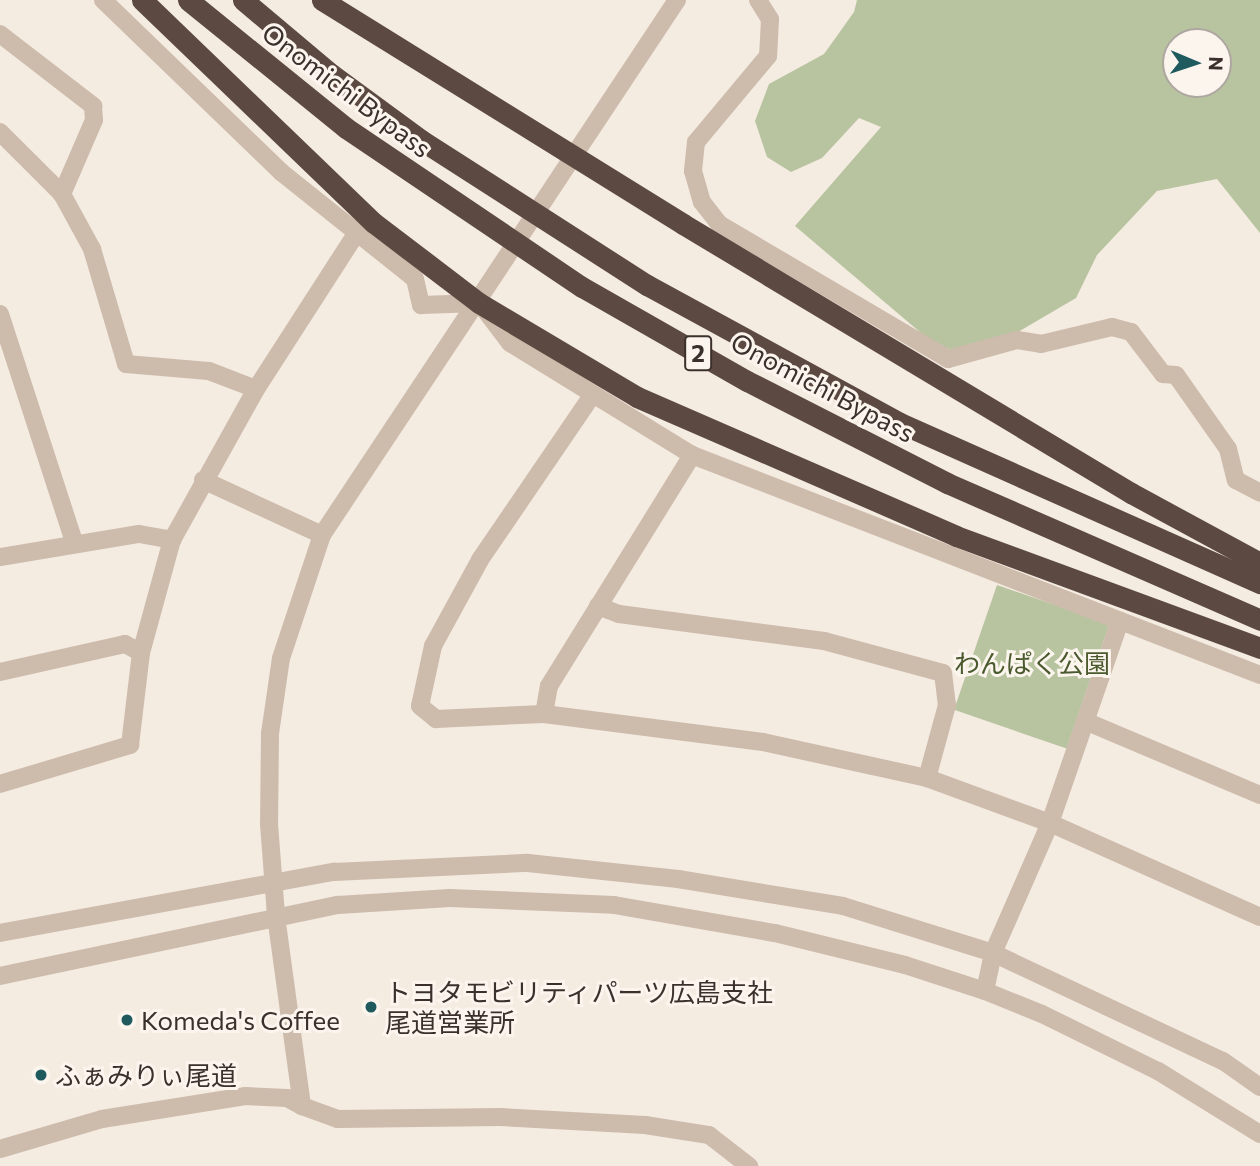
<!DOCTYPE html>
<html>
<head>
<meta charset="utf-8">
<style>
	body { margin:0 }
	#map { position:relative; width:1260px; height:1166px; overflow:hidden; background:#f4ebe1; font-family:Commissioner,"Noto Sans JP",sans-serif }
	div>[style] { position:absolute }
	.green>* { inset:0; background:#b8c4a0; transform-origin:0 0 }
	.minor>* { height:18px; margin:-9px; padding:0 9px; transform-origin:9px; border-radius:9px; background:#cdbbac }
	.highway>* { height:21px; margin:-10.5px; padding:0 10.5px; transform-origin:10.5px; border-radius:10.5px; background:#5c4a42 }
	.dots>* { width:19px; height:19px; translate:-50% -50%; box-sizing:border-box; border:4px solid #fbf5ee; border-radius:50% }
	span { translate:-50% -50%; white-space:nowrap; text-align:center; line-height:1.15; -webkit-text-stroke:6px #fbf5ee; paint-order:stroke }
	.shield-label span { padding:2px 5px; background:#fbf5ee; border:2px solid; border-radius:5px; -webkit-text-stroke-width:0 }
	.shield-label { font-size:24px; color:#3b302b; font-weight:700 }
	.street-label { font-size:26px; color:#3b302b }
	.park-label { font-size:26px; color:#4a5a2e }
	.poi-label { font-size:26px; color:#3b302b }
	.left { translate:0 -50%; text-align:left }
	.north { position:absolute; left:1162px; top:28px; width:70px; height:70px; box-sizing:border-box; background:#fbf5ee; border:2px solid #aea6a0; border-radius:50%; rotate:92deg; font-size:19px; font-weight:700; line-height:28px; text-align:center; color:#3b302b }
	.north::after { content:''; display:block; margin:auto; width:24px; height:32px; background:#1f5a5e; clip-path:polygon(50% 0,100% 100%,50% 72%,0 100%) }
</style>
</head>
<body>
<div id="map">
	<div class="green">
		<i style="clip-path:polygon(evenodd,857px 0,1260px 0,1260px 233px,1217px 179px,1157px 191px,1097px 255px,1076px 298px,1018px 332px,962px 353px,934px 344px,795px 226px,881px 127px,859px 118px,822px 158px,791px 172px,767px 157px,755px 121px,769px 84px,824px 54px,854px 12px,857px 0,1176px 42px,1218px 42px,1218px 84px,1176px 84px,1176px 42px)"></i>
		<i style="left:997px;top:585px;width:119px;height:132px;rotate:19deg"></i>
	</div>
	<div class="minor">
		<i style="left:103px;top:0;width:248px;rotate:44deg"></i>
		<i style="left:281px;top:172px;width:171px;rotate:38.6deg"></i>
		<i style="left:415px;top:279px;width:27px;rotate:77deg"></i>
		<i style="left:421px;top:305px;width:58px;rotate:-2deg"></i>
		<i style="left:677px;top:0;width:642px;rotate:123.57deg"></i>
		<i style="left:322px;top:535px;width:130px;rotate:108.4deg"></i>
		<i style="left:281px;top:658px;width:76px;rotate:98.3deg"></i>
		<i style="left:270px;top:733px;width:91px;rotate:90.6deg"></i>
		<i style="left:269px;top:824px;width:92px;rotate:85.6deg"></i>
		<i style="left:276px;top:916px;width:192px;rotate:82.2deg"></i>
		<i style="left:302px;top:1106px;width:38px;rotate:20deg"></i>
		<i style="left:338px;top:1119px;width:162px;rotate:-0.7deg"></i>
		<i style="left:500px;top:1117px;width:145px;rotate:3.2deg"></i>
		<i style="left:645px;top:1125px;width:65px;rotate:8.9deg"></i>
		<i style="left:709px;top:1135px;width:51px;rotate:37.8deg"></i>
		<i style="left:758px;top:0;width:22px;rotate:58deg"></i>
		<i style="left:770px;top:19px;width:37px;rotate:93deg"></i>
		<i style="left:768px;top:56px;width:112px;rotate:129.9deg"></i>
		<i style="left:696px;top:142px;width:29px;rotate:96deg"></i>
		<i style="left:693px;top:171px;width:32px;rotate:74deg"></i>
		<i style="left:702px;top:202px;width:28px;rotate:52deg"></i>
		<i style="left:719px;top:224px;width:266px;rotate:30.5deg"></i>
		<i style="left:948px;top:359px;width:72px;rotate:-15.4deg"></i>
		<i style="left:1017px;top:340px;width:24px;rotate:9deg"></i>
		<i style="left:1041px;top:344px;width:73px;rotate:-13.5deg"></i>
		<i style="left:1112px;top:327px;width:20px;rotate:15deg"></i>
		<i style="left:1131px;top:332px;width:53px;rotate:52.7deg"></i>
		<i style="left:1163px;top:374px;width:13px;rotate:4deg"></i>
		<i style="left:1176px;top:375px;width:90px;rotate:54.9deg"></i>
		<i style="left:1228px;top:449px;width:32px;rotate:76deg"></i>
		<i style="left:1236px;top:480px;width:27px;rotate:28deg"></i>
		<i style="left:0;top:34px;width:118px;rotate:37.7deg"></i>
		<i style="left:93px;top:106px;width:14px;rotate:86deg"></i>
		<i style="left:94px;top:120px;width:81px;rotate:113.4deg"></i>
		<i style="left:0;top:132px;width:88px;rotate:45deg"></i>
		<i style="left:62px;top:194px;width:63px;rotate:61.4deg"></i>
		<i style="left:92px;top:249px;width:120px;rotate:73.5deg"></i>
		<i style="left:126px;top:364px;width:83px;rotate:4.8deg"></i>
		<i style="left:209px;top:371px;width:50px;rotate:21deg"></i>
		<i style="left:482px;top:306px;width:46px;rotate:52.9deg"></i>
		<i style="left:510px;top:343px;width:214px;rotate:31.6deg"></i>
		<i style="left:692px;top:455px;width:609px;rotate:21.17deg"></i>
		<i style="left:0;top:314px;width:240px;rotate:72deg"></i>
		<i style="left:591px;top:397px;width:197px;rotate:124.3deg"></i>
		<i style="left:480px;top:560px;width:98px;rotate:118.7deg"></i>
		<i style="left:433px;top:646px;width:61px;rotate:102.2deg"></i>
		<i style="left:420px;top:706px;width:21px;rotate:39deg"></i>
		<i style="left:436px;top:719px;width:108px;rotate:-2.7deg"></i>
		<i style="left:544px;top:714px;width:221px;rotate:7.3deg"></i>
		<i style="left:763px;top:742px;width:168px;rotate:12.4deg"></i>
		<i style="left:927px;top:778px;width:131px;rotate:20.1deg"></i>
		<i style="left:1050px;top:823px;width:230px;rotate:24.1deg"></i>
		<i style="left:203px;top:480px;width:131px;rotate:24.8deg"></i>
		<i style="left:0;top:557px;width:141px;rotate:-9.4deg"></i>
		<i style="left:139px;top:534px;width:34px;rotate:10deg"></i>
		<i style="left:598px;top:606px;width:22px;rotate:21deg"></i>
		<i style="left:619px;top:614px;width:207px;rotate:7.5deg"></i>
		<i style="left:824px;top:641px;width:123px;rotate:15.1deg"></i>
		<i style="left:943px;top:673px;width:32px;rotate:83deg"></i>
		<i style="left:947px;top:705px;width:76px;rotate:105.3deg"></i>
		<i style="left:0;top:672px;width:128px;rotate:-12.6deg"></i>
		<i style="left:125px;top:644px;width:18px;rotate:29deg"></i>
		<i style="left:544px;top:714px;width:28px;rotate:-80deg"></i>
		<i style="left:549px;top:686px;width:272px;rotate:-58.2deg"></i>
		<i style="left:1085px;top:721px;width:190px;rotate:22.9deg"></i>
		<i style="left:0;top:784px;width:136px;rotate:-16.7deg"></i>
		<i style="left:130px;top:745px;width:93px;rotate:-83.2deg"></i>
		<i style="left:141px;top:653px;width:117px;rotate:-74.7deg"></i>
		<i style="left:172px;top:540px;width:173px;rotate:-60.9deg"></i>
		<i style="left:256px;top:389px;width:184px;rotate:-57.2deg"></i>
		<i style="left:0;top:933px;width:340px;rotate:-10.4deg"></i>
		<i style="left:334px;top:872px;width:194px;rotate:-2.7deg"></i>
		<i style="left:528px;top:863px;width:151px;rotate:6.1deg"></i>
		<i style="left:678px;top:879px;width:167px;rotate:9.3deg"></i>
		<i style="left:843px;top:906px;width:157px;rotate:17.4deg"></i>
		<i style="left:993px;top:953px;width:254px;rotate:25.2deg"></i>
		<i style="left:1223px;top:1061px;width:45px;rotate:35.1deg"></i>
		<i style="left:0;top:976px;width:345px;rotate:-11.9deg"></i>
		<i style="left:338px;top:905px;width:112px;rotate:-3.6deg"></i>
		<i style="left:450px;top:898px;width:164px;rotate:2.4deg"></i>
		<i style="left:614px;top:905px;width:163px;rotate:9.9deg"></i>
		<i style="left:775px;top:933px;width:134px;rotate:13.8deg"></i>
		<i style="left:905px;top:965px;width:84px;rotate:18deg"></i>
		<i style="left:985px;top:991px;width:61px;rotate:22deg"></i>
		<i style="left:1042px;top:1014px;width:129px;rotate:26.2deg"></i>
		<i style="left:1158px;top:1071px;width:120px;rotate:31.7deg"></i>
		<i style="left:985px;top:991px;width:39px;rotate:-78deg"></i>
		<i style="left:993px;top:953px;width:142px;rotate:-66.3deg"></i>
		<i style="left:1050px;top:823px;width:214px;rotate:-70.9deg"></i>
		<i style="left:0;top:1149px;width:106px;rotate:-16.4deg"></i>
		<i style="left:102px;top:1119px;width:145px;rotate:-9.1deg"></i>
		<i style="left:245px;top:1096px;width:42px;rotate:2.7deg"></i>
		<i style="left:287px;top:1098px;width:17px;rotate:28deg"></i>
	</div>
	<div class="highway">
		<i style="left:142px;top:0;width:322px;rotate:43.9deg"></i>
		<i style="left:374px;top:223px;width:132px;rotate:37.3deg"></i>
		<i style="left:479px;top:303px;width:184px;rotate:30.7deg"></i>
		<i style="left:637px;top:397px;width:348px;rotate:23.5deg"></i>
		<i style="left:956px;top:536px;width:324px;rotate:20.2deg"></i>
		<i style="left:188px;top:0;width:203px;rotate:39deg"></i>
		<i style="left:346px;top:128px;width:285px;rotate:34deg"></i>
		<i style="left:582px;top:287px;width:190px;rotate:29.7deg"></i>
		<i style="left:747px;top:381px;width:225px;rotate:27deg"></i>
		<i style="left:947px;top:483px;width:342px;rotate:23.6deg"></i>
		<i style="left:243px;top:0;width:115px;rotate:40.1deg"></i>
		<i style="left:331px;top:74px;width:112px;rotate:36.3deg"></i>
		<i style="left:421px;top:140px;width:269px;rotate:32.7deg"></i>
		<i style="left:647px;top:285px;width:288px;rotate:28.6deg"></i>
		<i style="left:900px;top:423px;width:394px;rotate:24deg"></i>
		<i style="left:322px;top:0;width:425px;rotate:31.8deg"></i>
		<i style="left:683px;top:224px;width:523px;rotate:30.98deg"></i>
		<i style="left:1131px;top:493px;width:147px;rotate:28.5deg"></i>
	</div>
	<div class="dots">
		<i style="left:371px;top:1007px;background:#1f5a5e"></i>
		<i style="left:127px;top:1020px;background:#1f5a5e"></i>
		<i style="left:41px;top:1075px;background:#1f5a5e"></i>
	</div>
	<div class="shield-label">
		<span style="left:698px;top:353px">2</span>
	</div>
	<div class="street-label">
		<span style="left:347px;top:90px;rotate:37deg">Onomichi Bypass</span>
		<span style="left:823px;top:387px;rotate:28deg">Onomichi Bypass</span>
	</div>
	<div class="park-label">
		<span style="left:1032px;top:663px">わんぱく公園</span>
	</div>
	<div class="poi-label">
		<span class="left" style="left:385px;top:1007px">トヨタモビリティパーツ広島支社<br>尾道営業所</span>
		<span class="left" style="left:141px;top:1020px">Komeda's Coffee</span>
		<span class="left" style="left:55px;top:1075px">ふぁみりぃ尾道</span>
	</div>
	<div class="north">N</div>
</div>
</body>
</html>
